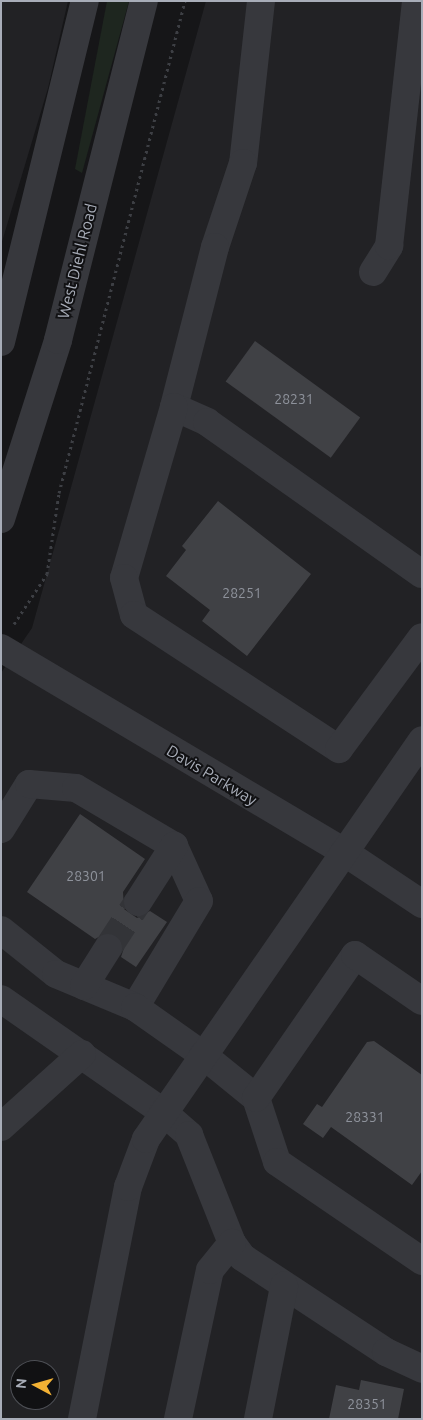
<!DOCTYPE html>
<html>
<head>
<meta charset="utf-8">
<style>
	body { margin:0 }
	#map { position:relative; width:423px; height:1420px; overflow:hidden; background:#161618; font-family:Ubuntu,sans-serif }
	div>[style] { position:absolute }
	.built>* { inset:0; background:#222225 }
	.green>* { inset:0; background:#1e261f }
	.building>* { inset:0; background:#404145; transform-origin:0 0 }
	.minor-tunnel>* { height:28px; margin-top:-14px; transform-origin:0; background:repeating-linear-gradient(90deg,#333438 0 28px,transparent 0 42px) }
	.path>* { height:3px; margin-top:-1.5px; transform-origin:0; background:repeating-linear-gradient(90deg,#3d3f44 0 2.5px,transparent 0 6.5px) }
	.minor>* { height:28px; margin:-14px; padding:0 14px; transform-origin:14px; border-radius:14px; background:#37383d }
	span { translate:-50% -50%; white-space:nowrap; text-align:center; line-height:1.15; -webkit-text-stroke:4px #111113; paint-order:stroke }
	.number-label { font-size:14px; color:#8e929b }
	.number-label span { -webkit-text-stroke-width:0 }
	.street-label { font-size:16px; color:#a8adb8 }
	.frame { position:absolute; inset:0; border:2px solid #a8adb8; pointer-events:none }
	.north { position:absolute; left:10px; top:1360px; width:50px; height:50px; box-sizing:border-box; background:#111113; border:1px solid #4d4f55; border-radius:50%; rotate:276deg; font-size:14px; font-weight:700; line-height:20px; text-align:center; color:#a8adb8 }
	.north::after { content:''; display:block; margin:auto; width:18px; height:22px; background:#f2b134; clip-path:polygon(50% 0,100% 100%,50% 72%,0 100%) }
</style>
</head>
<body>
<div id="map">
	<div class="built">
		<i style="clip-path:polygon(1px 1px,68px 1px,48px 88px,1px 245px)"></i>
		<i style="clip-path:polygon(evenodd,206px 1px,422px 1px,422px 1419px,1px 1419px,1px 673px,32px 628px,206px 1px,20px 1370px,50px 1370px,50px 1400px,20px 1400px,20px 1370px)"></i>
	</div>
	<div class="green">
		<i style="clip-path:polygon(107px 1px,129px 1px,82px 173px,75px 169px)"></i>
	</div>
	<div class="building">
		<i style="left:255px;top:341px;width:130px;height:50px;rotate:36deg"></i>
		<i style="clip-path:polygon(218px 501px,311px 574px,247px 656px,202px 621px,210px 610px,166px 576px,186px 550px,182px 546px)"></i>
		<i style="clip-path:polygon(80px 814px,145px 859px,123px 892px,124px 909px,137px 918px,150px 911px,167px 922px,136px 967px,121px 957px,124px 948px,117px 935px,108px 932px,95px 939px,27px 892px)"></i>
		<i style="clip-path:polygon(374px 1041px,422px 1075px,422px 1171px,412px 1185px,331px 1127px,323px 1138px,303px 1124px,317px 1104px,322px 1107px,367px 1042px)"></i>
		<i style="clip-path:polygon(361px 1380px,404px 1389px,398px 1419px,329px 1419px,336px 1385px,359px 1390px)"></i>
	</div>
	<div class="minor-tunnel">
		<i style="left:108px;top:948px;width:55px;rotate:-56.9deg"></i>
	</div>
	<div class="path">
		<i style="left:14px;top:624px;width:60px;rotate:-56.6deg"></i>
		<i style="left:47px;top:574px;width:82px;rotate:-81.6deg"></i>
		<i style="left:59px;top:493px;width:508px;rotate:-75.64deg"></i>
	</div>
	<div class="minor">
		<i style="left:261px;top:1px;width:163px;rotate:96.3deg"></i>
		<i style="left:243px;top:163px;width:89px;rotate:108.4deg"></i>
		<i style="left:215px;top:247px;width:165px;rotate:104.4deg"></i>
		<i style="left:174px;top:407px;width:36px;rotate:24deg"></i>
		<i style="left:207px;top:422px;width:263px;rotate:35.3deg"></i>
		<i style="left:373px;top:272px;width:31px;rotate:-58deg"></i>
		<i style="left:389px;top:246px;width:246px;rotate:-83.7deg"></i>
		<i style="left:1px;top:342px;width:351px;rotate:-76.2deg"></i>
		<i style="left:174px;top:407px;width:178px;rotate:106.3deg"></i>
		<i style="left:124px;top:578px;width:38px;rotate:75deg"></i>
		<i style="left:134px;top:615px;width:245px;rotate:33.2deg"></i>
		<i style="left:339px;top:749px;width:139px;rotate:-53.5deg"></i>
		<i style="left:1px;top:519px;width:188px;rotate:-72.3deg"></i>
		<i style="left:58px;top:340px;width:350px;rotate:-75.8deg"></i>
		<i style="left:1px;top:648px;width:399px;rotate:30.7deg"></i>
		<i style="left:344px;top:852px;width:94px;rotate:33.7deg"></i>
		<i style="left:1px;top:829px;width:53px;rotate:-58.1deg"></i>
		<i style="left:29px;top:784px;width:47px;rotate:4.9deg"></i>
		<i style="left:76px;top:788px;width:114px;rotate:30.6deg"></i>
		<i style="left:174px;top:846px;width:60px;rotate:65.6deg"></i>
		<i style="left:199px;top:901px;width:124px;rotate:121.1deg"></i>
		<i style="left:138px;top:902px;width:67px;rotate:-57.3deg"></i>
		<i style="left:1px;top:930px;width:70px;rotate:38.7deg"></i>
		<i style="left:56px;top:974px;width:86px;rotate:22.7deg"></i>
		<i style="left:135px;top:1007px;width:83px;rotate:35.2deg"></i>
		<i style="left:203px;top:1055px;width:68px;rotate:39.1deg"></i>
		<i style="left:256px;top:1098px;width:67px;rotate:71.8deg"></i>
		<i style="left:277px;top:1162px;width:176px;rotate:34.3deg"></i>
		<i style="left:84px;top:986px;width:45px;rotate:-57.7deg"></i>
		<i style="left:1px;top:999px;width:198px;rotate:34.9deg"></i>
		<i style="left:163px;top:1112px;width:35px;rotate:41deg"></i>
		<i style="left:189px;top:1135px;width:116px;rotate:68.3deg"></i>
		<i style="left:232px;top:1243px;width:17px;rotate:54deg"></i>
		<i style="left:242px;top:1257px;width:173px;rotate:33.4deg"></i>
		<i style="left:386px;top:1352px;width:40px;rotate:25deg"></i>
		<i style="left:256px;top:1098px;width:174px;rotate:-55.3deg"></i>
		<i style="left:355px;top:955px;width:81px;rotate:34.5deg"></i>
		<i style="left:1px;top:1127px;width:109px;rotate:-42deg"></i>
		<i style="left:82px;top:1419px;width:237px;rotate:-78.8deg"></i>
		<i style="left:128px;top:1187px;width:51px;rotate:-69.4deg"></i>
		<i style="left:146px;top:1139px;width:485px;rotate:-55.3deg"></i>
		<i style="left:178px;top:1419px;width:152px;rotate:-77.9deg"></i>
		<i style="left:210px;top:1270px;width:35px;rotate:-51deg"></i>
		<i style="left:258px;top:1419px;width:136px;rotate:-78.9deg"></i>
	</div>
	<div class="number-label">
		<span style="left:294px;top:399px">28231</span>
		<span style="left:242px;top:593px">28251</span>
		<span style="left:86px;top:876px">28301</span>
		<span style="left:365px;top:1117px">28331</span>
		<span style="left:367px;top:1404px">28351</span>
	</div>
	<div class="street-label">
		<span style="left:77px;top:261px;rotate:-76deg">West Diehl Road</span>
		<span style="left:212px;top:775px;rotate:31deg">Davis Parkway</span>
	</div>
	<div class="frame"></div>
	<div class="north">N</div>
</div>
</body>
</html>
